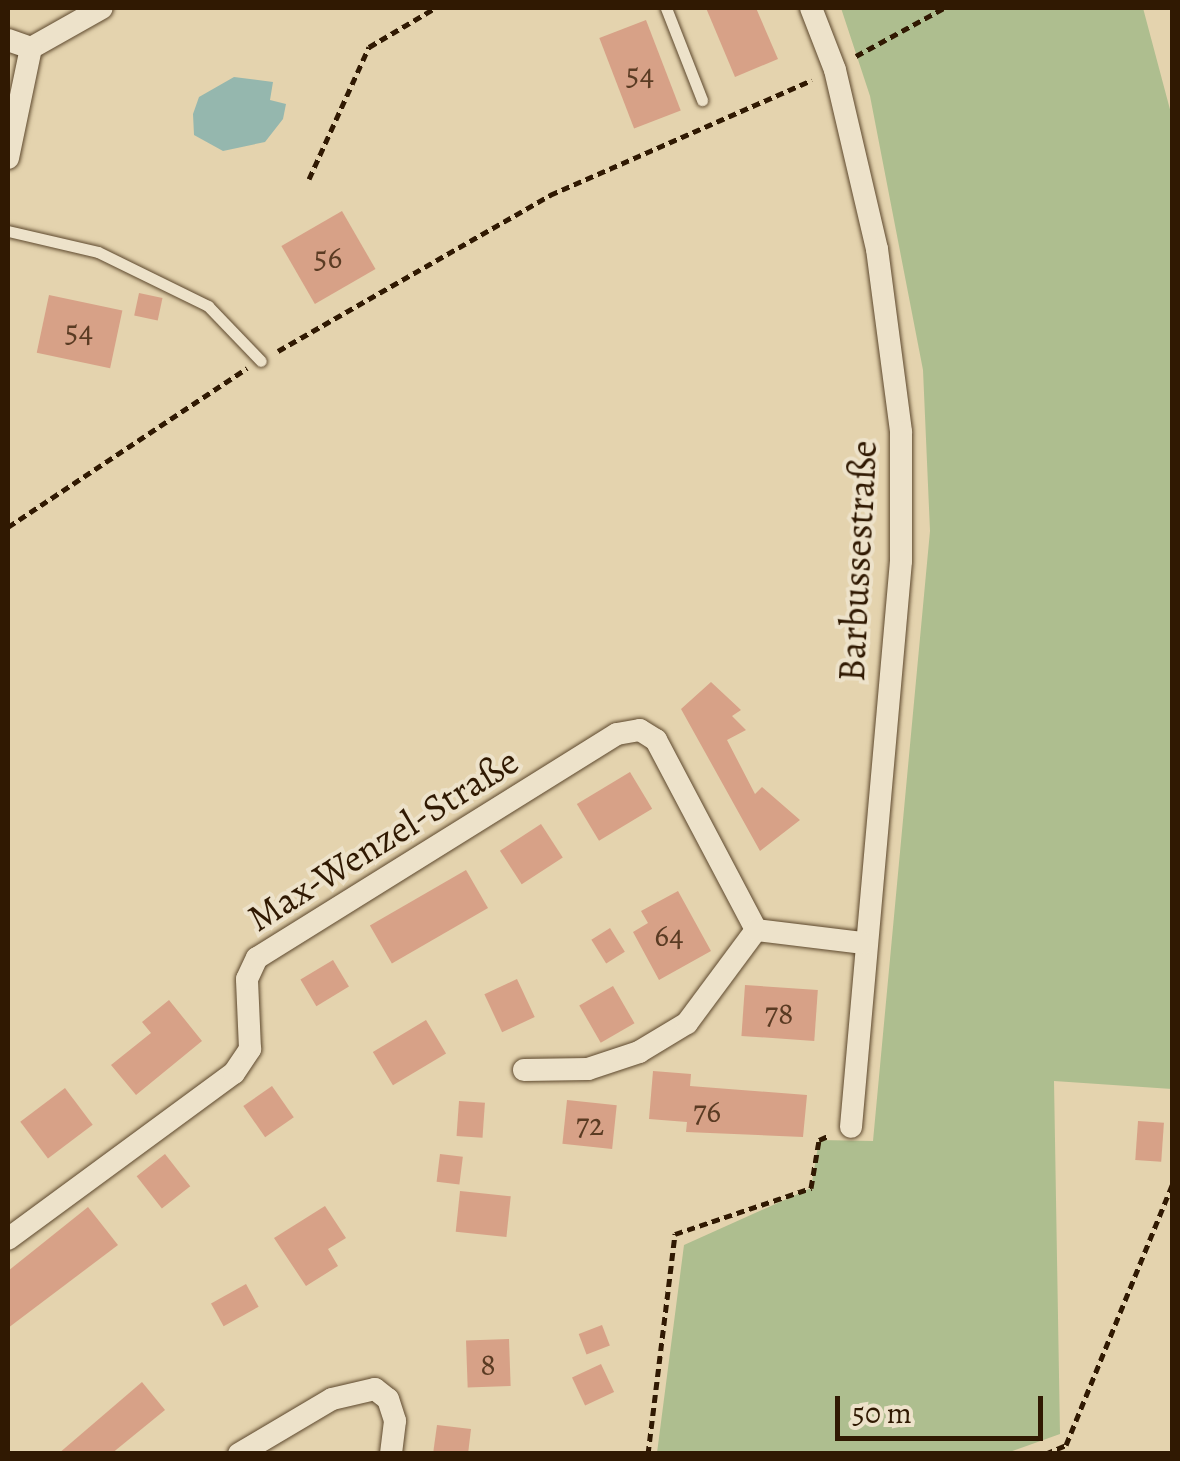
<!DOCTYPE html>
<html>
<head>
<meta charset="utf-8">
<style>
	body { margin:0 }
	#map { position:relative; width:1180px; height:1461px; overflow:hidden; background:#e4d3ae; font-family:Alegreya,serif }
	div>[style] { position:absolute }
	.green>* { inset:0; background:#aebe8f }
	.water>* { inset:0; background:#95b7ae }
	.building>* { inset:0; background:#d7a187; transform-origin:0 0 }
	.path>* { height:5px; margin-top:-2.5px; transform-origin:0; background:repeating-linear-gradient(90deg,#301902 0 8px,transparent 0 13px) }
	.roads { filter:drop-shadow(0 0 2px #5d482d) drop-shadow(0 0 2px #5d482d) }
	.service>* { height:11px; margin:-5.5px; padding:0 5.5px; transform-origin:5.5px; border-radius:5.5px; background:#ede2ca }
	.minor>* { height:22px; margin:-11px; padding:0 11px; transform-origin:11px; border-radius:11px; background:#ede2ca }
	span { translate:-50% -50%; white-space:nowrap; text-align:center; line-height:1.15; -webkit-text-stroke:8px #ede2ca; paint-order:stroke }
	.number-label { font-size:32px; color:#5a3b23 }
	.number-label span { -webkit-text-stroke-width:0 }
	.street-label { font-size:38px; color:#301902 }
	.frame { position:absolute; inset:0; border:10px solid #301902; pointer-events:none }
	.scale { position:absolute; left:835px; top:1396px; width:208px; height:45px; box-sizing:border-box; border:5px solid #301902; border-top:0; padding-left:12px; font-size:30px; line-height:35px; white-space:nowrap; color:#301902; -webkit-text-stroke:8px #ede2ca; paint-order:stroke }
</style>
</head>
<body>
<div id="map">
	<div class="green">
		<i style="clip-path:polygon(841px 8px,1143px 8px,1172px 117px,1172px 1089px,1054px 1081px,1060px 1434px,1004px 1454px,657px 1453px,684px 1245px,811px 1188px,819px 1140px,873px 1141px,930px 531px,923px 370px,870px 96px)"></i>
	</div>
	<div class="water">
		<i style="clip-path:polygon(234px 77px,273px 82px,270px 100px,286px 104px,283px 119px,265px 142px,223px 151px,194px 135px,193px 114px,199px 97px)"></i>
	</div>
	<div class="building">
		<i style="clip-path:polygon(706px 8px,756px 8px,778px 59px,735px 77px)"></i>
		<i style="left:646px;top:20px;width:97px;height:50px;rotate:69deg"></i>
		<i style="left:342px;top:211px;width:67px;height:70px;rotate:60deg"></i>
		<i style="left:139px;top:293px;width:24px;height:23px;rotate:12deg"></i>
		<i style="left:49px;top:295px;width:75px;height:59px;rotate:12deg"></i>
		<i style="clip-path:polygon(711px 682px,741px 710px,732px 716px,746px 730px,727px 740px,755px 794px,762px 787px,800px 820px,760px 851px,681px 709px)"></i>
		<i style="left:630px;top:772px;width:43px;height:62px;rotate:59deg"></i>
		<i style="left:541px;top:824px;width:40px;height:49px;rotate:57deg"></i>
		<i style="left:466px;top:870px;width:44px;height:111px;rotate:60deg"></i>
		<i style="clip-path:polygon(678px 891px,711px 951px,659px 980px,633px 932px,648px 923px,641px 911px)"></i>
		<i style="left:610px;top:928px;width:28px;height:22px;rotate:58deg"></i>
		<i style="left:333px;top:960px;width:31px;height:38px;rotate:59deg"></i>
		<i style="left:517px;top:979px;width:42px;height:36px;rotate:65deg"></i>
		<i style="left:745px;top:985px;width:73px;height:51px;rotate:4deg"></i>
		<i style="left:613px;top:986px;width:43px;height:39px;rotate:60deg"></i>
		<i style="clip-path:polygon(169px 1000px,202px 1041px,136px 1095px,111px 1065px,151px 1033px,142px 1022px)"></i>
		<i style="left:426px;top:1020px;width:39px;height:62px;rotate:59deg"></i>
		<i style="clip-path:polygon(653px 1071px,691px 1074px,690px 1086px,807px 1095px,803px 1137px,686px 1132px,687px 1122px,649px 1119px)"></i>
		<i style="left:272px;top:1086px;width:38px;height:35px;rotate:55deg"></i>
		<i style="left:65px;top:1088px;width:46px;height:56px;rotate:53deg"></i>
		<i style="left:567px;top:1100px;width:50px;height:44px;rotate:6deg"></i>
		<i style="left:459px;top:1101px;width:26px;height:35px;rotate:4deg"></i>
		<i style="left:1138px;top:1121px;width:26px;height:39px;rotate:4deg"></i>
		<i style="left:165px;top:1154px;width:41px;height:36px;rotate:52deg"></i>
		<i style="left:440px;top:1154px;width:23px;height:28px;rotate:7deg"></i>
		<i style="left:460px;top:1191px;width:51px;height:41px;rotate:6deg"></i>
		<i style="clip-path:polygon(325px 1206px,346px 1238px,328px 1249px,338px 1266px,306px 1286px,274px 1238px)"></i>
		<i style="clip-path:polygon(88px 1207px,118px 1245px,8px 1328px,8px 1271px)"></i>
		<i style="left:246px;top:1284px;width:26px;height:40px;rotate:61deg"></i>
		<i style="left:602px;top:1325px;width:22px;height:25px;rotate:69deg"></i>
		<i style="left:509px;top:1339px;width:47px;height:43px;rotate:88deg"></i>
		<i style="left:601px;top:1364px;width:31px;height:32px;rotate:65deg"></i>
		<i style="clip-path:polygon(142px 1382px,165px 1410px,111px 1454px,58px 1454px)"></i>
		<i style="clip-path:polygon(437px 1425px,471px 1429px,468px 1454px,433px 1454px)"></i>
	</div>
	<div class="path">
		<i style="left:856px;top:56px;width:100px;rotate:-28.6deg"></i>
		<i style="left:309px;top:179px;width:145px;rotate:-65.6deg"></i>
		<i style="left:369px;top:47px;width:77px;rotate:-30.6deg"></i>
		<i style="left:278px;top:351px;width:314px;rotate:-29.8deg"></i>
		<i style="left:550px;top:195px;width:286px;rotate:-23.7deg"></i>
		<i style="left:8px;top:527px;width:287px;rotate:-33.6deg"></i>
		<i style="left:648px;top:1454px;width:222px;rotate:-83deg"></i>
		<i style="left:675px;top:1234px;width:144px;rotate:-18.7deg"></i>
		<i style="left:811px;top:1188px;width:49px;rotate:-80.5deg"></i>
		<i style="left:819px;top:1140px;width:12px;rotate:-24deg"></i>
		<i style="left:1045px;top:1454px;width:23px;rotate:-23deg"></i>
		<i style="left:1066px;top:1445px;width:281px;rotate:-67.8deg"></i>
	</div>
	<div class="roads">
		<div class="service">
			<i style="left:666px;top:8px;width:99px;rotate:68.6deg"></i>
			<i style="left:8px;top:231px;width:92px;rotate:13.1deg"></i>
			<i style="left:98px;top:252px;width:123px;rotate:26.1deg"></i>
			<i style="left:208px;top:306px;width:76px;rotate:46.1deg"></i>
		</div>
		<div class="minor">
			<i style="left:811px;top:8px;width:66px;rotate:68.8deg"></i>
			<i style="left:835px;top:70px;width:184px;rotate:76.8deg"></i>
			<i style="left:877px;top:249px;width:185px;rotate:82.5deg"></i>
			<i style="left:901px;top:432px;width:129px;rotate:90deg"></i>
			<i style="left:901px;top:561px;width:568px;rotate:95.05deg"></i>
			<i style="left:8px;top:40px;width:24px;rotate:19deg"></i>
			<i style="left:31px;top:48px;width:81px;rotate:-29.4deg"></i>
			<i style="left:8px;top:158px;width:112px;rotate:-78.2deg"></i>
			<i style="left:524px;top:1070px;width:64px;rotate:-0.9deg"></i>
			<i style="left:588px;top:1069px;width:54px;rotate:-18.4deg"></i>
			<i style="left:639px;top:1052px;width:56px;rotate:-31.1deg"></i>
			<i style="left:687px;top:1023px;width:116px;rotate:-53.4deg"></i>
			<i style="left:8px;top:1239px;width:280px;rotate:-36.3deg"></i>
			<i style="left:234px;top:1073px;width:29px;rotate:-56deg"></i>
			<i style="left:250px;top:1049px;width:70px;rotate:-92.5deg"></i>
			<i style="left:247px;top:979px;width:23px;rotate:-65deg"></i>
			<i style="left:257px;top:958px;width:424px;rotate:-31.9deg"></i>
			<i style="left:617px;top:734px;width:23px;rotate:-10deg"></i>
			<i style="left:640px;top:730px;width:19px;rotate:32deg"></i>
			<i style="left:656px;top:740px;width:215px;rotate:62.2deg"></i>
			<i style="left:756px;top:930px;width:108px;rotate:6.9deg"></i>
			<i style="left:239px;top:1454px;width:108px;rotate:-30.6deg"></i>
			<i style="left:332px;top:1399px;width:44px;rotate:-13.1deg"></i>
			<i style="left:375px;top:1389px;width:16px;rotate:38deg"></i>
			<i style="left:388px;top:1399px;width:23px;rotate:72deg"></i>
			<i style="left:395px;top:1421px;width:33px;rotate:97deg"></i>
		</div>
	</div>
	<div class="number-label">
		<span style="left:640px;top:74px">54</span>
		<span style="left:328px;top:257px">56</span>
		<span style="left:79px;top:331px">54</span>
		<span style="left:669px;top:935px">64</span>
		<span style="left:779px;top:1013px">78</span>
		<span style="left:707px;top:1111px">76</span>
		<span style="left:590px;top:1124px">72</span>
		<span style="left:488px;top:1364px">8</span>
	</div>
	<div class="street-label">
		<span style="left:858px;top:561px;rotate:-87deg">Barbussestraße</span>
		<span style="left:383px;top:840px;rotate:-32deg">Max-Wenzel-Straße</span>
	</div>
	<div class="frame"></div>
	<div class="scale">50 m</div>
</div>
</body>
</html>
